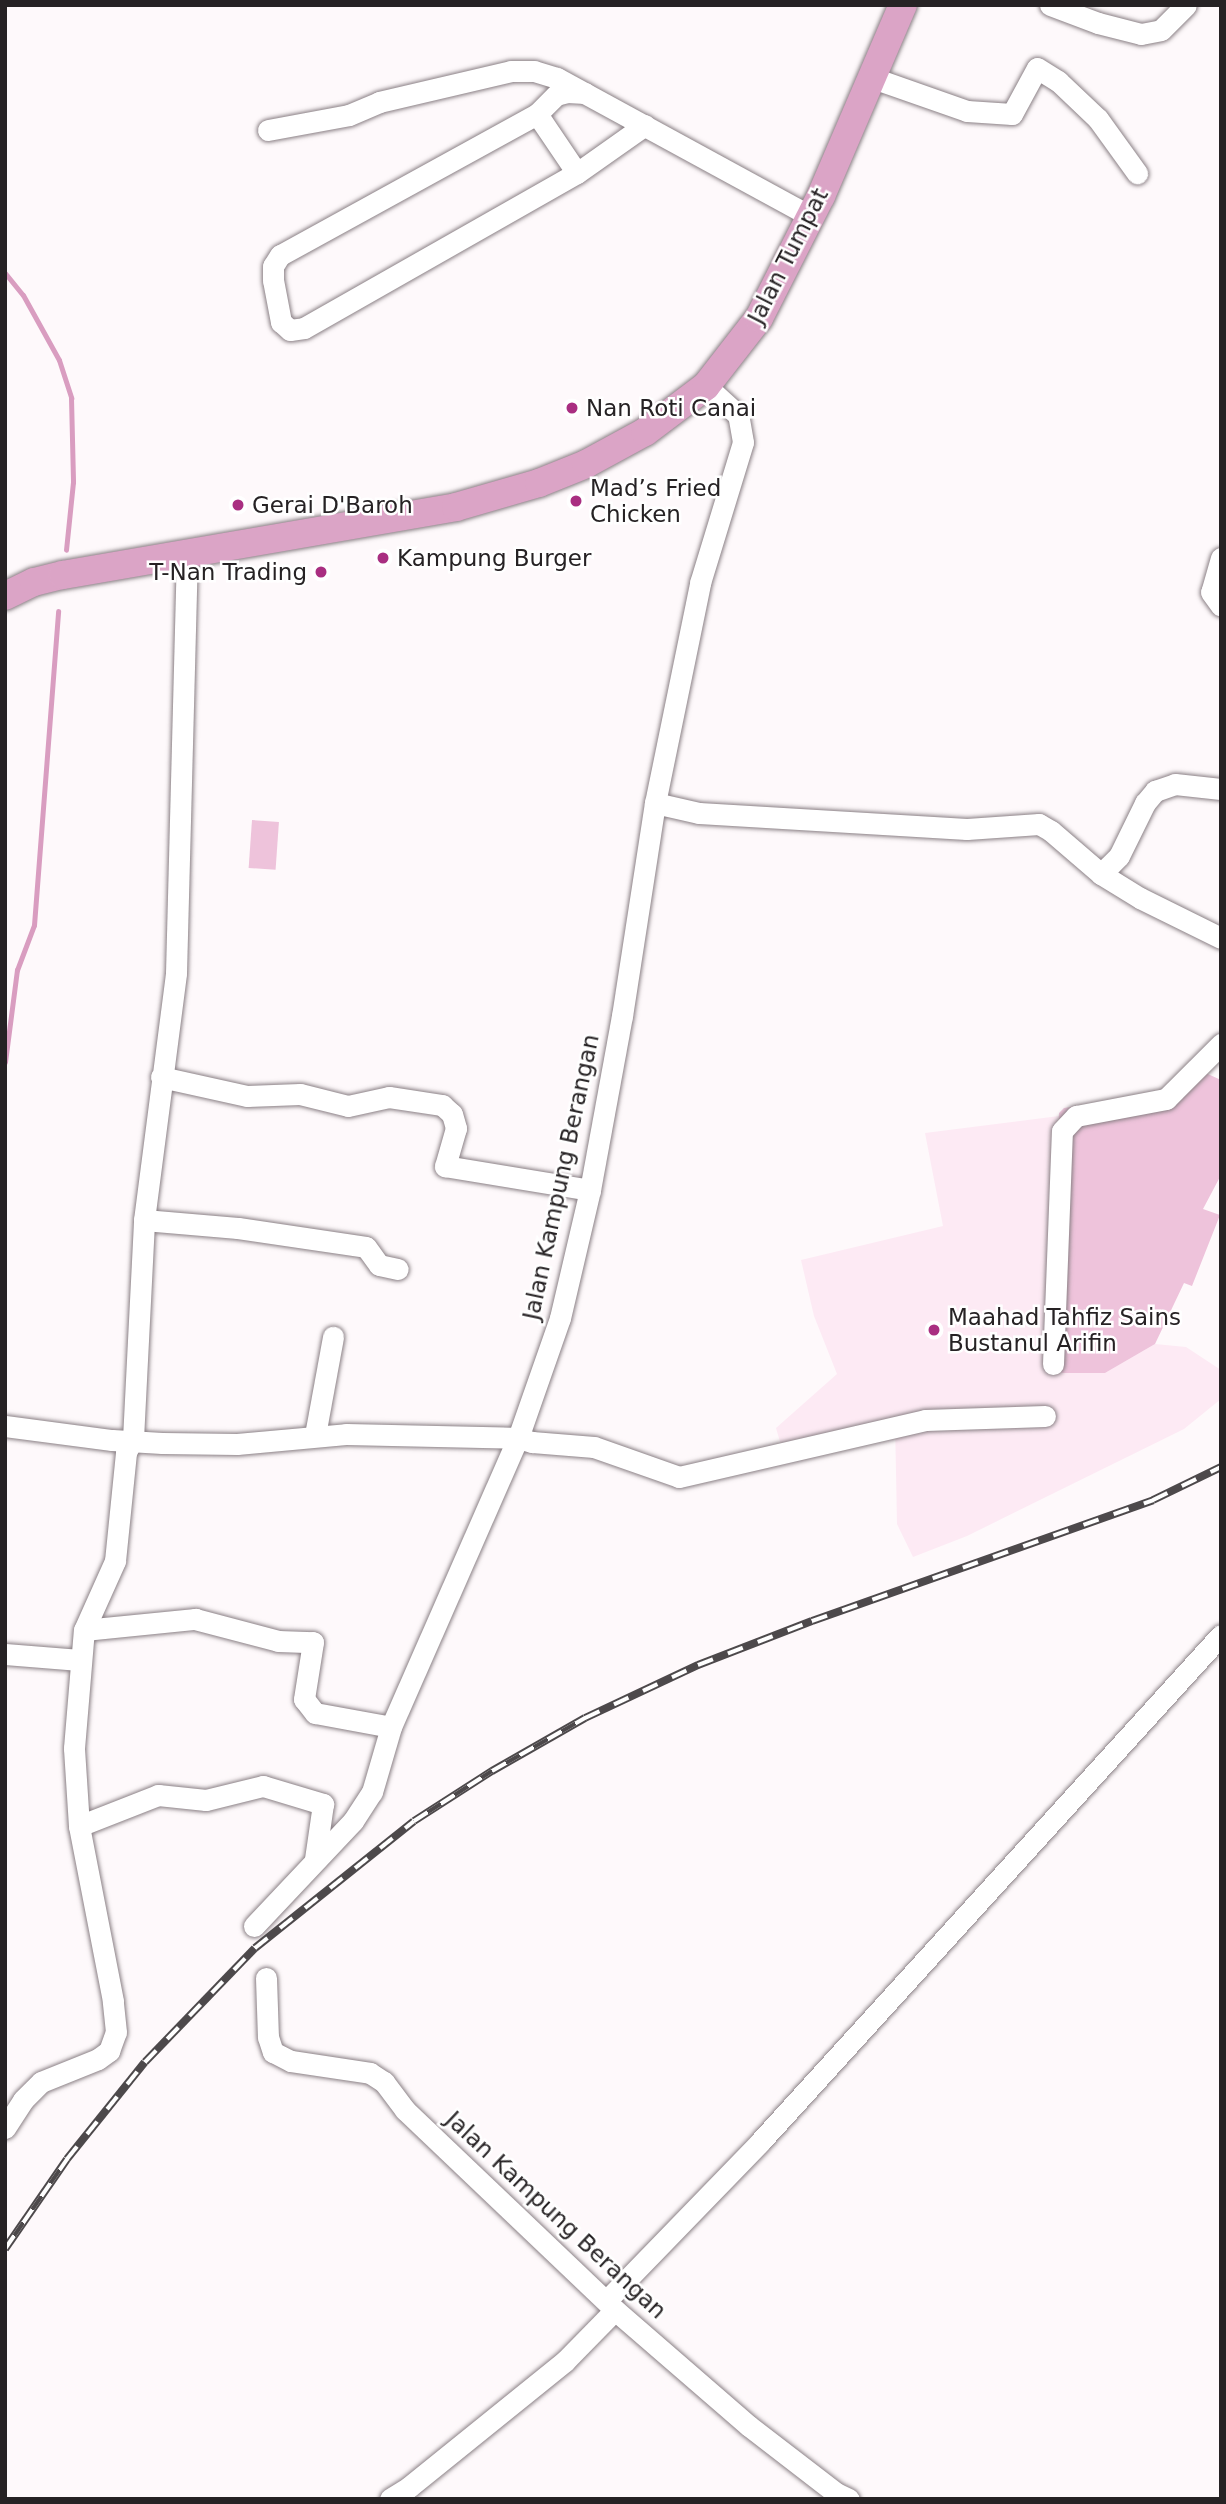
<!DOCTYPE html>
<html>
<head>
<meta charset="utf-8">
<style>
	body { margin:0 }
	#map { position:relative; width:1226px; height:2504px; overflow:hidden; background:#fef9fb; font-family:"DejaVu Sans",sans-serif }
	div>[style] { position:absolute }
	.built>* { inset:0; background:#fdeaf4 }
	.green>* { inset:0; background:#eec3db; transform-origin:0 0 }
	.stream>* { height:5px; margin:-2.5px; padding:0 2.5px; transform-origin:2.5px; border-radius:2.5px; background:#d99dc0 }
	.roads { filter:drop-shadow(0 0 2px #8a8085) drop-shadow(0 0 2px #8a8085) }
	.minor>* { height:21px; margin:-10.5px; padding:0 10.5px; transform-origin:10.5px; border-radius:10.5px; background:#fff }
	.major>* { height:28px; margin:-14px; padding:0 14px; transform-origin:14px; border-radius:14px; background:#dba4c6 }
	.rail>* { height:8px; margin-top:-4px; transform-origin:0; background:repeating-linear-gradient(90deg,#fff 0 16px,#4d494b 0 32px); box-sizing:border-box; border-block:2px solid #4d494b }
	.dots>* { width:19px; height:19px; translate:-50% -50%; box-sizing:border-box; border:4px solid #fff; border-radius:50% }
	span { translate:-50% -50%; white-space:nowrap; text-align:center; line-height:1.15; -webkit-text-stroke:5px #fff; paint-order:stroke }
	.street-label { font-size:23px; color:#262224 }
	.poi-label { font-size:23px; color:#262224 }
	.left { translate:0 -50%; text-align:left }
	.right { translate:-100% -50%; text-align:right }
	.frame { position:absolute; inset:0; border:7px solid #262224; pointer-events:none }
</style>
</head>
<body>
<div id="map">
	<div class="built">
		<i style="clip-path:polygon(1059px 1116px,1047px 1368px,1105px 1373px,1155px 1344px,1186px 1347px,1221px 1370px,1221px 1399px,1184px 1429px,967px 1536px,913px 1557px,897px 1524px,895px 1421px,781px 1445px,776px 1428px,837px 1374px,814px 1316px,801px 1260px,943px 1226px,925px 1133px)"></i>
	</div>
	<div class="green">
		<i style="left:252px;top:820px;width:27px;height:48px;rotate:4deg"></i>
		<i style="clip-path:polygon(1188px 1065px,1221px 1080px,1221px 1175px,1203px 1209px,1220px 1215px,1192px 1286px,1184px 1283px,1155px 1344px,1105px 1373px,1063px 1373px,1047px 1368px,1059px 1113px,1064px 1108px,1161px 1093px)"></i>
	</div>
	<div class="stream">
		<i style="left:5px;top:273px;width:28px;rotate:51deg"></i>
		<i style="left:23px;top:295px;width:74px;rotate:61deg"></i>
		<i style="left:59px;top:360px;width:40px;rotate:72deg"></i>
		<i style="left:71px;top:398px;width:84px;rotate:88.6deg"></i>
		<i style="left:73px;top:482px;width:68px;rotate:95.9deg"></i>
		<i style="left:5px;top:1062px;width:93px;rotate:-82.6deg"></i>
		<i style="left:17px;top:970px;width:48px;rotate:-69.3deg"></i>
		<i style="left:34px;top:925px;width:315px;rotate:-85.6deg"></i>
	</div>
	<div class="roads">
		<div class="minor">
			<i style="left:1050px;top:5px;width:51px;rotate:20.6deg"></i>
			<i style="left:1098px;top:23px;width:44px;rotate:14.3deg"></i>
			<i style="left:1141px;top:34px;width:20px;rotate:-11deg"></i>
			<i style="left:1161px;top:30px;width:35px;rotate:-45deg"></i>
			<i style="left:873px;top:78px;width:100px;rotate:19.3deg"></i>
			<i style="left:967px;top:111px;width:45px;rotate:3.8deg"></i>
			<i style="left:1012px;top:114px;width:52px;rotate:-61.5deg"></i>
			<i style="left:1037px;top:68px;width:25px;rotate:32deg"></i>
			<i style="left:1058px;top:81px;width:55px;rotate:43.5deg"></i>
			<i style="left:1098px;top:119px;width:67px;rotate:54.2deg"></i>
			<i style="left:585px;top:93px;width:18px;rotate:-177deg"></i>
			<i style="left:567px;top:92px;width:11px;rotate:165deg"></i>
			<i style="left:556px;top:95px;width:27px;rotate:135deg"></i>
			<i style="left:537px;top:114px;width:293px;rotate:151.2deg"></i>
			<i style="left:280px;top:255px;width:13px;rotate:122deg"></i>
			<i style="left:273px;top:266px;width:14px;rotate:90deg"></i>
			<i style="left:273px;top:280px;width:43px;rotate:79.2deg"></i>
			<i style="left:281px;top:322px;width:12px;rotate:42deg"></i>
			<i style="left:290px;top:330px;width:14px;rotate:-8deg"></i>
			<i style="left:304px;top:328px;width:314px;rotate:-29.6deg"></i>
			<i style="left:577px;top:173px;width:83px;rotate:-35.2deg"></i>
			<i style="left:537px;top:114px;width:71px;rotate:55.9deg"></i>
			<i style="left:268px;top:130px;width:82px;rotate:-10.5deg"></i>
			<i style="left:349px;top:115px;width:33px;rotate:-23deg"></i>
			<i style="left:379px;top:102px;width:136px;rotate:-13.2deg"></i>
			<i style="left:511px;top:71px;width:23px"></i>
			<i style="left:534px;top:71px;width:24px;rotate:17deg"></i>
			<i style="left:557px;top:78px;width:288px;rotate:28.6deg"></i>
			<i style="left:1221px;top:558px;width:35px;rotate:106deg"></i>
			<i style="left:1211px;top:592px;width:17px;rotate:54deg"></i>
			<i style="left:655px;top:803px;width:45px;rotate:12.8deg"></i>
			<i style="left:699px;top:813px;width:268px;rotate:3.4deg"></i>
			<i style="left:967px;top:829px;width:72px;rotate:-4deg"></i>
			<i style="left:1039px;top:824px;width:14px;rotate:30deg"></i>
			<i style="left:1051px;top:831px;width:66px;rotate:40.7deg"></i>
			<i style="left:1101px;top:874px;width:46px;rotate:31.6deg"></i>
			<i style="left:1140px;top:898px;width:90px;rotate:26.3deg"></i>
			<i style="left:1101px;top:874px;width:25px;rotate:-45deg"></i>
			<i style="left:1119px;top:856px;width:59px;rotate:-63.9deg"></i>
			<i style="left:1145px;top:803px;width:16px;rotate:-50deg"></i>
			<i style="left:1155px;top:791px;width:21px;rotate:-19deg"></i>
			<i style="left:1175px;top:784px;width:46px;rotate:6.2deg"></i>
			<i style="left:161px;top:1077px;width:88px;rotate:12.5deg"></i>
			<i style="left:247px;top:1096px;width:53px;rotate:-2.2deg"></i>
			<i style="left:300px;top:1094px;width:49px;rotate:14deg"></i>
			<i style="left:348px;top:1106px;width:42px;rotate:-12.4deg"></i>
			<i style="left:389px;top:1097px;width:54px;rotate:8.6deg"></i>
			<i style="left:442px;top:1105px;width:13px;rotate:42deg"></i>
			<i style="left:452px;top:1114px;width:15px;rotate:74deg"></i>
			<i style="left:456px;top:1128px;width:40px;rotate:106deg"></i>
			<i style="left:445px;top:1166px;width:147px;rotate:9.4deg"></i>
			<i style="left:144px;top:1220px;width:94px;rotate:4.9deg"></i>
			<i style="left:238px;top:1228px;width:129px;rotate:8.4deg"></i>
			<i style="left:366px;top:1247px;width:22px;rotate:54deg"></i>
			<i style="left:379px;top:1265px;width:19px;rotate:12deg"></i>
			<i style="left:1053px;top:1364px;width:233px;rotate:-87.8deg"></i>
			<i style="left:1062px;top:1131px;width:21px;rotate:-47deg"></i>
			<i style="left:1076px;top:1116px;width:92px;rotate:-10.7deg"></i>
			<i style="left:1166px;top:1099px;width:78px;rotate:-45deg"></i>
			<i style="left:5px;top:1426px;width:108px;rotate:7.5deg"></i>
			<i style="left:112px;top:1440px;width:50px;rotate:3.4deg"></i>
			<i style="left:162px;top:1443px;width:75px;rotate:0.8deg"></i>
			<i style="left:237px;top:1444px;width:109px;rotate:-5.2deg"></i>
			<i style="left:346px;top:1434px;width:172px;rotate:1.3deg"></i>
			<i style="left:518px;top:1438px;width:15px;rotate:16deg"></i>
			<i style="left:532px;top:1442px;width:62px;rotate:4.6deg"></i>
			<i style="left:594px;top:1447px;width:90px;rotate:19.4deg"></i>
			<i style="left:679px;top:1477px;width:253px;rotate:-13deg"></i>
			<i style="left:925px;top:1420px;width:120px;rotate:-1.9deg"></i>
			<i style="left:315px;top:1435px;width:100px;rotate:-79.6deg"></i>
			<i style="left:84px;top:1630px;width:112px;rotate:-5.7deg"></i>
			<i style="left:195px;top:1619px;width:86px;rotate:14.8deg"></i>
			<i style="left:278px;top:1641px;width:35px;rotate:2deg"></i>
			<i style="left:313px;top:1642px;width:58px;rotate:99deg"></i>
			<i style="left:304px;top:1699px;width:18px;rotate:52deg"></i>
			<i style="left:315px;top:1713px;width:77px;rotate:10.4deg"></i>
			<i style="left:5px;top:1654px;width:75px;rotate:4.6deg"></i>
			<i style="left:79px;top:1826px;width:85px;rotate:-21.4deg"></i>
			<i style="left:158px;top:1795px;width:48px;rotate:5.9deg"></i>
			<i style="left:206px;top:1800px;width:59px;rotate:-13.8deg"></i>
			<i style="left:263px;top:1786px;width:63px;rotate:16.7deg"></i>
			<i style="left:323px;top:1804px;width:56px;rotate:98.3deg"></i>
			<i style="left:254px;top:1926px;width:144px;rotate:-46.7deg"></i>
			<i style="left:353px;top:1821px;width:35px;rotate:-57deg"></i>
			<i style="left:372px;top:1792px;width:68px;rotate:-73.7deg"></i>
			<i style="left:391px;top:1727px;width:316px;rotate:-66.3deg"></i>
			<i style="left:518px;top:1438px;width:127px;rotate:-70.7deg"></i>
			<i style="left:560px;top:1318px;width:131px;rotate:-76.8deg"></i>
			<i style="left:590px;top:1190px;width:177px;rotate:-79.6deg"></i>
			<i style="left:622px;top:1016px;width:216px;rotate:-81.2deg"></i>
			<i style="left:655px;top:803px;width:225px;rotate:-78.4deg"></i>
			<i style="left:700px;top:583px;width:147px;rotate:-73deg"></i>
			<i style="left:743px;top:442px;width:27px;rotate:-100deg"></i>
			<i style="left:738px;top:415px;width:43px;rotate:-137.8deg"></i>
			<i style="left:266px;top:1978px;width:59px;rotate:88.1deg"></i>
			<i style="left:268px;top:2037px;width:16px;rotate:72deg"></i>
			<i style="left:273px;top:2052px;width:20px;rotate:27deg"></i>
			<i style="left:291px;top:2061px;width:80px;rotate:8.6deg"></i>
			<i style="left:370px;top:2073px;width:17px;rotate:33deg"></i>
			<i style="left:384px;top:2082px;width:35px;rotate:53deg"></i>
			<i style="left:405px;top:2110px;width:290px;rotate:43.6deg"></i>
			<i style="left:615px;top:2310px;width:177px;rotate:40.9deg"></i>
			<i style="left:749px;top:2426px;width:110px;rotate:37.6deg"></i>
			<i style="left:836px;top:2493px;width:14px;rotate:25deg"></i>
			<i style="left:5px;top:2128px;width:33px;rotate:-57deg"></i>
			<i style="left:23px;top:2100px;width:25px;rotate:-45deg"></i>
			<i style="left:41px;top:2082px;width:61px;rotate:-22deg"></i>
			<i style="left:98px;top:2059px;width:14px;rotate:-36deg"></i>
			<i style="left:109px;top:2051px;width:20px;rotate:-70deg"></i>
			<i style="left:116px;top:2032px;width:31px;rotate:-96deg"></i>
			<i style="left:113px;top:2001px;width:178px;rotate:-101deg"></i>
			<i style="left:79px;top:1826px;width:78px;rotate:-93.7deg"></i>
			<i style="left:74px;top:1748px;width:118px;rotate:-85.2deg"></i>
			<i style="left:84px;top:1630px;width:76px;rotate:-65.8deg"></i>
			<i style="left:115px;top:1561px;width:110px;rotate:-84.2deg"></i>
			<i style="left:126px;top:1452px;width:15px;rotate:-62deg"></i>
			<i style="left:133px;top:1439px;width:219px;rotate:-87.1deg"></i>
			<i style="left:144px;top:1220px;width:249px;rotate:-82.6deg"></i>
			<i style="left:176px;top:973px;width:417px;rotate:-88.5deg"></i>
			<i style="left:608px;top:2299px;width:219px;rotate:-45.9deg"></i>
			<i style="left:760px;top:2142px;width:685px;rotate:-47.72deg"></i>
			<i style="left:390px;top:2499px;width:22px;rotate:-32deg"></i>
			<i style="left:409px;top:2487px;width:201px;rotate:-38.9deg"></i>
			<i style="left:565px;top:2361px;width:71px;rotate:-45.6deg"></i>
		</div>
		<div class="major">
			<i style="left:5px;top:596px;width:32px;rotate:-26deg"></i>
			<i style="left:34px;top:582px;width:30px;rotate:-14deg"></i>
			<i style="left:63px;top:575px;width:399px;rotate:-9.8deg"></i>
			<i style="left:456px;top:507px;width:86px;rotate:-16.1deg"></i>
			<i style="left:539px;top:483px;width:51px;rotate:-22deg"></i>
			<i style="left:586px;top:464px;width:67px;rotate:-28.5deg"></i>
			<i style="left:645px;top:432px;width:76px;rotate:-37deg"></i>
			<i style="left:706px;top:386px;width:86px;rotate:-52.1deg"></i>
			<i style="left:759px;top:318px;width:137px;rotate:-63.1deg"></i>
			<i style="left:821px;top:196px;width:208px;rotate:-66.8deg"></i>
		</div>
	</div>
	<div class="rail">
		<i style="left:5px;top:2249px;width:109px;rotate:-55.4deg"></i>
		<i style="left:67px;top:2159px;width:124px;rotate:-51.2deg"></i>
		<i style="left:145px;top:2062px;width:158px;rotate:-46deg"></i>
		<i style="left:255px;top:1948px;width:203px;rotate:-38.6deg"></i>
		<i style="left:414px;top:1821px;width:93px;rotate:-32.7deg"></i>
		<i style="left:492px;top:1771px;width:107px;rotate:-29.7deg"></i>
		<i style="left:585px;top:1718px;width:125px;rotate:-25.1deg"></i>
		<i style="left:698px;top:1665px;width:122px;rotate:-21.1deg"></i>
		<i style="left:812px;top:1621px;width:362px;rotate:-19.5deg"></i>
		<i style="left:1153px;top:1500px;width:76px;rotate:-25.9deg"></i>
	</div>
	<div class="dots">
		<i style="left:572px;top:408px;background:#a92e81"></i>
		<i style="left:576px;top:501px;background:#a92e81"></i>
		<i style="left:238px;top:505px;background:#a92e81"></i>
		<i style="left:383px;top:558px;background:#a92e81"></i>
		<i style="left:321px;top:572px;background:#a92e81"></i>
		<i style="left:934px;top:1330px;background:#a92e81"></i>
	</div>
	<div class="street-label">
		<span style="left:788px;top:256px;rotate:-63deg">Jalan Tumpat</span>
		<span style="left:561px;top:1177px;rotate:-78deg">Jalan Kampung Berangan</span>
		<span style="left:556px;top:2215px;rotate:43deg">Jalan Kampung Berangan</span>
	</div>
	<div class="poi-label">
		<span class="left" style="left:586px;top:408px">Nan Roti Canai</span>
		<span class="left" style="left:590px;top:501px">Mad’s Fried<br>Chicken</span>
		<span class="left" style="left:252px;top:505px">Gerai D'Baroh</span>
		<span class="left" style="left:397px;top:558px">Kampung Burger</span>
		<span class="right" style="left:307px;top:572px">T-Nan Trading</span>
		<span class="left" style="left:948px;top:1330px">Maahad Tahfiz Sains<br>Bustanul Arifin</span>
	</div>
	<div class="frame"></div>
</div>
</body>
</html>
